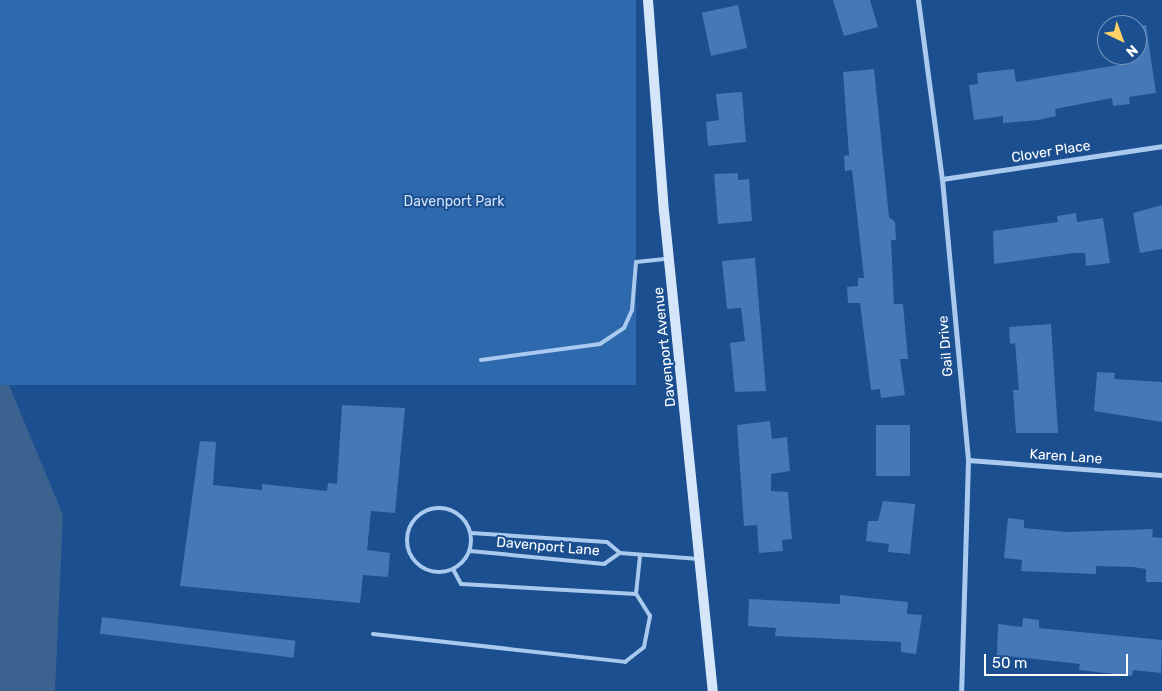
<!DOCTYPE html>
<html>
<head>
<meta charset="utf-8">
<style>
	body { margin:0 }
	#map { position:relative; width:1162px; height:691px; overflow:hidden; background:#1b4f8f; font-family:Rubik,sans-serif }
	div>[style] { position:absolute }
	.green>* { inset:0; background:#2e69ad; transform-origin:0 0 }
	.water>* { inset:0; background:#3c6290 }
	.building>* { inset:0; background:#4478b7; transform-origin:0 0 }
	.lane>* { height:4px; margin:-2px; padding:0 2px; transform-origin:2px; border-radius:2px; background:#a9c9ee }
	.lane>.ring { margin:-2px; padding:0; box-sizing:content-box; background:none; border:4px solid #a9c9ee; border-radius:50% }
	.street>* { height:5px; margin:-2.5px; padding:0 2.5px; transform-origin:2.5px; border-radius:2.5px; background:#a9c9ee }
	.secondary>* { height:10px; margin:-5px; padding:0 5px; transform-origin:5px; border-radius:5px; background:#d6e6fa }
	span { translate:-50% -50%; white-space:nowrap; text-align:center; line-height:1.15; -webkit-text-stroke:4px #1b4f8f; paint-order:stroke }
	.street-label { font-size:14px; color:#fff }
	.park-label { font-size:14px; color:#cfe3fa }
	.north { position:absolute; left:1097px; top:15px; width:50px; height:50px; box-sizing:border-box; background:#1b4f8f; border:1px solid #7695bc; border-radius:50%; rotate:138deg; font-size:14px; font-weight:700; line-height:20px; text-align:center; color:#fff }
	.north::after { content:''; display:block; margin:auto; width:18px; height:22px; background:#ffd166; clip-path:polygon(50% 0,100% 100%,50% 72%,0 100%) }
	.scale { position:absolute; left:984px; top:654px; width:144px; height:22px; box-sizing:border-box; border:2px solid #fff; border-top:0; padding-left:6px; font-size:15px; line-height:18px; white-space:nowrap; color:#fff; -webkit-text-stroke:4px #1b4f8f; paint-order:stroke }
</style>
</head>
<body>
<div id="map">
	<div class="green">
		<i style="left:0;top:0;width:636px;height:385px"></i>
	</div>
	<div class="water">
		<i style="clip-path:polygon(0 385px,9px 385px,63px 515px,55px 691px,0 691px)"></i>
	</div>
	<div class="building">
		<i style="clip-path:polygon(833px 0,870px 0,878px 27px,844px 36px)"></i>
		<i style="left:738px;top:5px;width:44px;height:37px;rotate:78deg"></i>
		<i style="clip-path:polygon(1146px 25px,1156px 93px,1129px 97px,1130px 104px,1113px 106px,1112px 98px,1055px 109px,1056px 116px,1038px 120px,1003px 123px,1003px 116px,974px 120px,969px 85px,978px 84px,977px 73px,1014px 69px,1016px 82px,1124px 64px,1123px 59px,1137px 55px,1137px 26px)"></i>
		<i style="clip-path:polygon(874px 69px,889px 217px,895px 222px,896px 240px,891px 240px,894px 304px,903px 304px,908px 359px,900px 359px,905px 395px,881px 398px,880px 389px,871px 390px,860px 303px,848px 303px,847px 287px,858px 286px,858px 278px,864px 278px,852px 170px,845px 171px,844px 156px,849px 155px,843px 72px)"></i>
		<i style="clip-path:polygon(742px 92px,746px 142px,708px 146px,706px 122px,719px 120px,716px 94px)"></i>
		<i style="clip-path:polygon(738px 173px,738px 180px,749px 179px,752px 221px,718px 224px,714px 174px)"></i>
		<i style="clip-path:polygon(1162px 205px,1162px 249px,1140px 253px,1133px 213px)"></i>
		<i style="clip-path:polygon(1076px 213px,1077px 222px,1103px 218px,1110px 263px,1086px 266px,1085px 253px,1074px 253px,994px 264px,993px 231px,1058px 222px,1057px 216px)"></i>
		<i style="clip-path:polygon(755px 258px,766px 391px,735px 392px,730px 343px,745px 341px,741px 308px,727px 309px,722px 261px)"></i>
		<i style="clip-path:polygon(1051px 324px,1058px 433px,1016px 433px,1013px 390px,1019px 390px,1015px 343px,1010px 344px,1009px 327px)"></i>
		<i style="clip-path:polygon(1097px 372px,1115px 373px,1114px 379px,1162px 382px,1162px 422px,1094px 411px)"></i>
		<i style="clip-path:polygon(342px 405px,405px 408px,395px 513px,371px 511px,367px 550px,390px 553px,388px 577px,363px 575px,360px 603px,180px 586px,200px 441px,216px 442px,213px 485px,262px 490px,262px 484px,327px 491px,328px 483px,337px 484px)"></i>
		<i style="clip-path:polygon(770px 421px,772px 439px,787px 437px,790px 471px,771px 474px,771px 491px,788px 492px,792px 539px,782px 540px,783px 551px,759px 553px,757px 525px,744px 526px,737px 425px)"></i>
		<i style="left:910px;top:425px;width:51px;height:34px;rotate:90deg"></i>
		<i style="clip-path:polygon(883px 501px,915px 504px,910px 554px,888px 552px,889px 544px,866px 541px,868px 521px,878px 521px)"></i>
		<i style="clip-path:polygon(1008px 518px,1024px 520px,1024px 528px,1067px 532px,1153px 529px,1152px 537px,1162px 538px,1162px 582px,1146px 582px,1146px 569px,1133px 567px,1096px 566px,1096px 574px,1021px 571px,1022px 560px,1004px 558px)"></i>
		<i style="clip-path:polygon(840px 595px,908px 602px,907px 614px,922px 615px,916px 654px,901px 652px,901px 642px,775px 636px,776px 628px,748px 626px,749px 599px,840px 604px)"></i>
		<i style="left:102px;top:617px;width:195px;height:17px;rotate:7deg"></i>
		<i style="clip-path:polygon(1023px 618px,1039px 620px,1039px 628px,1162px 640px,1161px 673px,1133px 670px,1132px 676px,1079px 670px,1080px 664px,997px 655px,998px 624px,1022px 627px)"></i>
	</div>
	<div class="lane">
		<i style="left:481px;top:360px;width:120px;rotate:-7.7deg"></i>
		<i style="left:600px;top:344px;width:29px;rotate:-34deg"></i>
		<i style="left:624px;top:328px;width:20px;rotate:-66deg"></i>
		<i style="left:632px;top:310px;width:48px;rotate:-85.2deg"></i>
		<i style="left:636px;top:262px;width:31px;rotate:-6deg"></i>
		<i class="ring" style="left:407px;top:508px;width:60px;height:60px"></i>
		<i style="left:471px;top:533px;width:136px;rotate:3.8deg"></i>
		<i style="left:607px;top:542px;width:17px;rotate:40deg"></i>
		<i style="left:620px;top:553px;width:79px;rotate:4.3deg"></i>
		<i style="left:470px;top:551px;width:135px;rotate:5.5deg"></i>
		<i style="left:604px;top:564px;width:19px;rotate:-35deg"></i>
		<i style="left:453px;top:569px;width:17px;rotate:62deg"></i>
		<i style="left:461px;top:584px;width:175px;rotate:3.3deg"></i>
		<i style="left:373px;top:634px;width:254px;rotate:6.3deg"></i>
		<i style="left:625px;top:662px;width:24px;rotate:-38deg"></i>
		<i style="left:644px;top:647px;width:32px;rotate:-79deg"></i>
		<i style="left:650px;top:616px;width:26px;rotate:-122deg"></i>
		<i style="left:636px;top:594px;width:39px;rotate:-84deg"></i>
	</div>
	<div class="street">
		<i style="left:918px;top:0;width:181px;rotate:82.4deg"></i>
		<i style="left:942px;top:179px;width:282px;rotate:84.7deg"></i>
		<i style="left:968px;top:460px;width:231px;rotate:91.7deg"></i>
		<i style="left:942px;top:179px;width:222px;rotate:-8.5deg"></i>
		<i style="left:968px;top:460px;width:195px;rotate:4.4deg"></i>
	</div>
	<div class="secondary">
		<i style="left:648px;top:0;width:212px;rotate:85.7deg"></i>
		<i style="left:664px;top:211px;width:482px;rotate:84.2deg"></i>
	</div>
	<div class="street-label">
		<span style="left:1051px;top:152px;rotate:-9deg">Clover Place</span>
		<span style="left:946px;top:346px;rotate:-95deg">Gail Drive</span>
		<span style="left:665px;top:347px;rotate:-96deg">Davenport Avenue</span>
		<span style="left:1066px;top:457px;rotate:4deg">Karen Lane</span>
		<span style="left:548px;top:547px;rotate:5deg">Davenport Lane</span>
	</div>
	<div class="park-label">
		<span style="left:454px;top:202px">Davenport Park</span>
	</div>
	<div class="north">N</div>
	<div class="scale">50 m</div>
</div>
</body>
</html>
